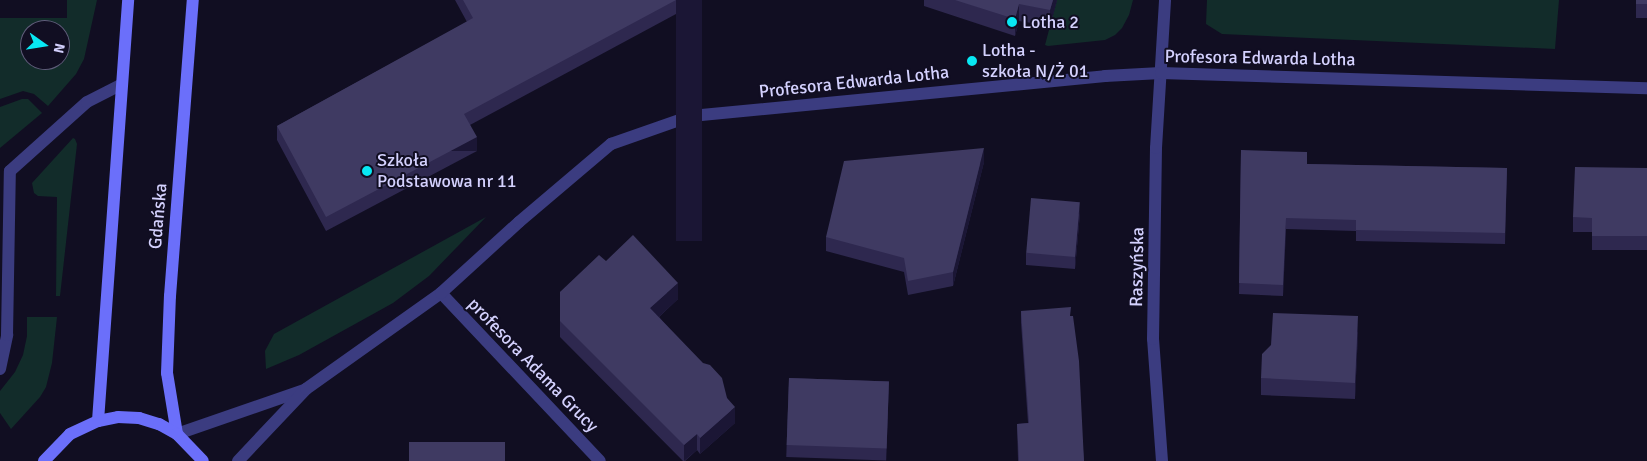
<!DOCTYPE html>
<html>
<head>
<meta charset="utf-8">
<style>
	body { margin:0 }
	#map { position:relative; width:1647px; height:461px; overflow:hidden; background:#110e22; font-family:Signika,sans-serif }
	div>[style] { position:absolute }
	.green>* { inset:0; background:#122c2a }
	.service>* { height:12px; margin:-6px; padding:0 6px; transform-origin:6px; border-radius:6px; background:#3b3c80 }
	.minor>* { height:12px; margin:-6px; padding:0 6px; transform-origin:6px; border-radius:6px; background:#3b3c80 }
	.tertiary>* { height:12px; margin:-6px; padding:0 6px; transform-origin:6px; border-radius:6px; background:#3b3c80 }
	.secondary>* { height:12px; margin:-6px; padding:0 6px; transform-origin:6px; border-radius:6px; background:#6b6ffa }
	.wall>* { inset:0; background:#2e284f; transform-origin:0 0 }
	.shaded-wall>* { inset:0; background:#1b1635; transform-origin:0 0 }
	.building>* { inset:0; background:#3f3a62; transform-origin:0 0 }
	.dots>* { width:14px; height:14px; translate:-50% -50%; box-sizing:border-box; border:2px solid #110e22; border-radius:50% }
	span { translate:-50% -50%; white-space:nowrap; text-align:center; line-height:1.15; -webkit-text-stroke:4px #110e22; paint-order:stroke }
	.poi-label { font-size:18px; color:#d4d1fe }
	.left { translate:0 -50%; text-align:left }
	.street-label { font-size:18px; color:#d4d1fe }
	.north { position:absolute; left:20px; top:20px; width:50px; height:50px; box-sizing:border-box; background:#110e22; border:1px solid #5f5c7a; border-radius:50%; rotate:103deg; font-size:14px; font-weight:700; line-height:20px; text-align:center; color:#d4d1fe }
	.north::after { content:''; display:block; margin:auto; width:18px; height:22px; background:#08e7f3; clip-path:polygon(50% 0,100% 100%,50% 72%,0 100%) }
</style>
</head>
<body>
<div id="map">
	<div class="green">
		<i style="clip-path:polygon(evenodd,67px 0,97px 0,84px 59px,76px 74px,48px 106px,34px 94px,23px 91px,0 99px,0 18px,67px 18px,67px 0,30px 30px,60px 30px,60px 60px,30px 60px,30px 30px)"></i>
		<i style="clip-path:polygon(1057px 0,1133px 0,1129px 15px,1122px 28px,1115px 35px,1105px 40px,1048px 46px,1045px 45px)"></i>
		<i style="clip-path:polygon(1207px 0,1559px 0,1555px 49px,1222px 34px,1206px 24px)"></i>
		<i style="clip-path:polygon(22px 99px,28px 99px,42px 113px,0 148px,0 107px)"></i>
		<i style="clip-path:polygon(73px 138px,75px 139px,77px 144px,76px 153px,60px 296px,56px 296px,57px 197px,38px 196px,34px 193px,32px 183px)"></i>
		<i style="clip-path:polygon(486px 217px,429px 276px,393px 303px,299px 355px,266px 369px,265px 351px,274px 334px)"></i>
		<i style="clip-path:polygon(27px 317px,57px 317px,52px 363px,46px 387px,40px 397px,11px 429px,0 413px,0 391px,15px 372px,23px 355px,27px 336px)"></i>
	</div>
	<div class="service">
		<i style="left:0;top:369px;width:35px;rotate:-78deg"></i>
		<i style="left:7px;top:335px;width:164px;rotate:-89deg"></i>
		<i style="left:10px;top:171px;width:103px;rotate:-41.9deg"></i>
		<i style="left:87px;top:102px;width:38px;rotate:-27deg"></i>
	</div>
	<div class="minor">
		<i style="left:441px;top:293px;width:231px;rotate:46.6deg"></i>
		<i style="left:1162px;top:461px;width:122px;rotate:-94.2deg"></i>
		<i style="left:1153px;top:339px;width:191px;rotate:-89.1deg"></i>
		<i style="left:1156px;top:148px;width:148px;rotate:-86.5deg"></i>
	</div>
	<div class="tertiary">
		<i style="left:177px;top:434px;width:134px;rotate:-19.1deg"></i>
		<i style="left:238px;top:461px;width:99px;rotate:-46.6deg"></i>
		<i style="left:306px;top:389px;width:166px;rotate:-35.4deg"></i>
		<i style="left:441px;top:293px;width:105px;rotate:-42.3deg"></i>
		<i style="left:519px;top:222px;width:121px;rotate:-40.3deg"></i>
		<i style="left:611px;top:144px;width:85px;rotate:-19.3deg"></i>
		<i style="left:691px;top:116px;width:416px;rotate:-5.5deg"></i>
		<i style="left:1105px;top:76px;width:56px;rotate:-3.1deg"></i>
		<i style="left:1161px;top:73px;width:486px;rotate:1.8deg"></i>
	</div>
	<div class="secondary">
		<i style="left:98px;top:421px;width:422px;rotate:-85.9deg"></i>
		<i style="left:177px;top:434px;width:62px;rotate:-99.3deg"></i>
		<i style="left:167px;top:373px;width:77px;rotate:-87.8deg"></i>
		<i style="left:170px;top:296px;width:297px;rotate:-85.6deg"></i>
		<i style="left:44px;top:461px;width:37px;rotate:-46deg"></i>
		<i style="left:70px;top:434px;width:31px;rotate:-25deg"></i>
		<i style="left:98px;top:421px;width:20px;rotate:-11deg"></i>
		<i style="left:118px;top:417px;width:21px;rotate:3deg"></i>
		<i style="left:139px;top:418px;width:21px;rotate:17deg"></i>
		<i style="left:159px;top:424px;width:21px;rotate:29deg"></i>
		<i style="left:177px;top:434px;width:37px;rotate:46deg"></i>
	</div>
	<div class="wall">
		<i style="clip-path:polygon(455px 0,702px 0,470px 125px,477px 151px,326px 231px,277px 140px,277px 126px,467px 22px)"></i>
		<i style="clip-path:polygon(924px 0,1057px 0,1050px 26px,1019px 21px,1015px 36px,924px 6px)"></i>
		<i style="left:1636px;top:0;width:11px;height:18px"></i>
		<i style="clip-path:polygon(1241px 150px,1307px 164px,1507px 168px,1505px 244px,1356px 241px,1356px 231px,1286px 229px,1283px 296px,1239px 294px)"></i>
		<i style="clip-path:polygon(984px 162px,953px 286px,908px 295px,904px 272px,826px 251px,826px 237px)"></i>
		<i style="clip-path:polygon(1647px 168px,1647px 250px,1592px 250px,1592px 232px,1573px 232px,1573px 217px)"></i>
		<i style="clip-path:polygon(1080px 213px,1075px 269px,1026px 265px,1026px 253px)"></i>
		<i style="clip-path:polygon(606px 261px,678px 299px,659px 317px,727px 398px,735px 423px,700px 454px,697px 450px,685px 461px,683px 461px,560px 337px,560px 292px)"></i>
		<i style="clip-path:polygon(1021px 311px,1071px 316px,1084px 461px,1018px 461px,1017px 424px,1028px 423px,1021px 323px)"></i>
		<i style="clip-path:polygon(1358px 332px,1355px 399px,1261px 395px,1261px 378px)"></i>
		<i style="left:789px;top:378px;width:100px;height:79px;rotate:2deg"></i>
	</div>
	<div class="shaded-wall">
		<i style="left:676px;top:0;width:26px;height:241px"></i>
		<i style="clip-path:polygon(1053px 0,1057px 0,1050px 26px,1050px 10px)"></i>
		<i style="clip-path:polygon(1019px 4px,1019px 21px,1015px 36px,1015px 19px)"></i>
		<i style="left:477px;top:137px;width:14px;height:171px;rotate:90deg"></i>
		<i style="clip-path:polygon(984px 148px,984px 162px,953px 286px,953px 272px)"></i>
		<i style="clip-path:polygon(1080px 202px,1080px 213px,1075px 269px,1075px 257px)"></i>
		<i style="clip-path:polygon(1286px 218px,1286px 229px,1283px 296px,1283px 285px)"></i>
		<i style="clip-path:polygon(678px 283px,678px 299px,650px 325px,650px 308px)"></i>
		<i style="clip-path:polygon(1358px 316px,1358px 332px,1355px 399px,1355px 383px)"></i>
		<i style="clip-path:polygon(735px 407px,735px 423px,700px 454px,700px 438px)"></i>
		<i style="clip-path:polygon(697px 434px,697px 450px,684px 461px,684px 445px)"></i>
	</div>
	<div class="building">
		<i style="clip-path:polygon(463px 0,676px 0,464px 114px,477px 137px,326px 217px,277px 126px,473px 18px)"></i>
		<i style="clip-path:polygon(955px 0,1053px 0,1050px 10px,1019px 4px,1015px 19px)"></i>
		<i style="left:1636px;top:0;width:11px;height:4px"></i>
		<i style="clip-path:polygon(984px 148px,953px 272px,908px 281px,904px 258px,826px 237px,844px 161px)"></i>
		<i style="clip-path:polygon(1241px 150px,1307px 152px,1307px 164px,1507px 168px,1505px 233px,1356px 230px,1356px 220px,1286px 218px,1283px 285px,1239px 283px)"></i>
		<i style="clip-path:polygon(1575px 167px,1647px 168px,1647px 236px,1592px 236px,1592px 218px,1573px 217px)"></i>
		<i style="left:1031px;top:198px;width:49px;height:55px;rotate:5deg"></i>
		<i style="clip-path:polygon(633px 235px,678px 283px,650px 308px,703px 363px,710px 365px,722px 378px,727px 398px,735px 407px,700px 438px,697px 434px,684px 445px,560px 321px,560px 292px,599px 255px,606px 261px)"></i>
		<i style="clip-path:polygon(1071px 307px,1070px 316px,1073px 316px,1079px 361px,1084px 461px,1019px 461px,1017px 424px,1029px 423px,1021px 311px)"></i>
		<i style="clip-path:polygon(1273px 313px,1358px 316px,1355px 383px,1261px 378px,1262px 354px,1271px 345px)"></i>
		<i style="left:789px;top:378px;width:100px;height:67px;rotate:2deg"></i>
		<i style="left:409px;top:442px;width:96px;height:19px"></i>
	</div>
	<div class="dots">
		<i style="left:1012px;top:22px;background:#08e7f3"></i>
		<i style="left:972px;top:61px;background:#08e7f3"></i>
		<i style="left:367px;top:171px;background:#08e7f3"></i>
	</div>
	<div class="poi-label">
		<span class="left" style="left:1022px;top:22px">Lotha 2</span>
		<span class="left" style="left:982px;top:61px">Lotha -<br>szkoła N/Ż 01</span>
		<span class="left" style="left:377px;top:171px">Szkoła<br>Podstawowa nr 11</span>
	</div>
	<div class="street-label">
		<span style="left:1260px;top:58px;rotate:1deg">Profesora Edwarda Lotha</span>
		<span style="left:854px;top:82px;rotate:-6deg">Profesora Edwarda Lotha</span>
		<span style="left:158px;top:216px;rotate:-85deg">Gdańska</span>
		<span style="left:1137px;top:267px;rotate:-89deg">Raszyńska</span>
		<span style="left:533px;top:365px;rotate:46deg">profesora Adama Grucy</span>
	</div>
	<div class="north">N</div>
</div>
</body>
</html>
